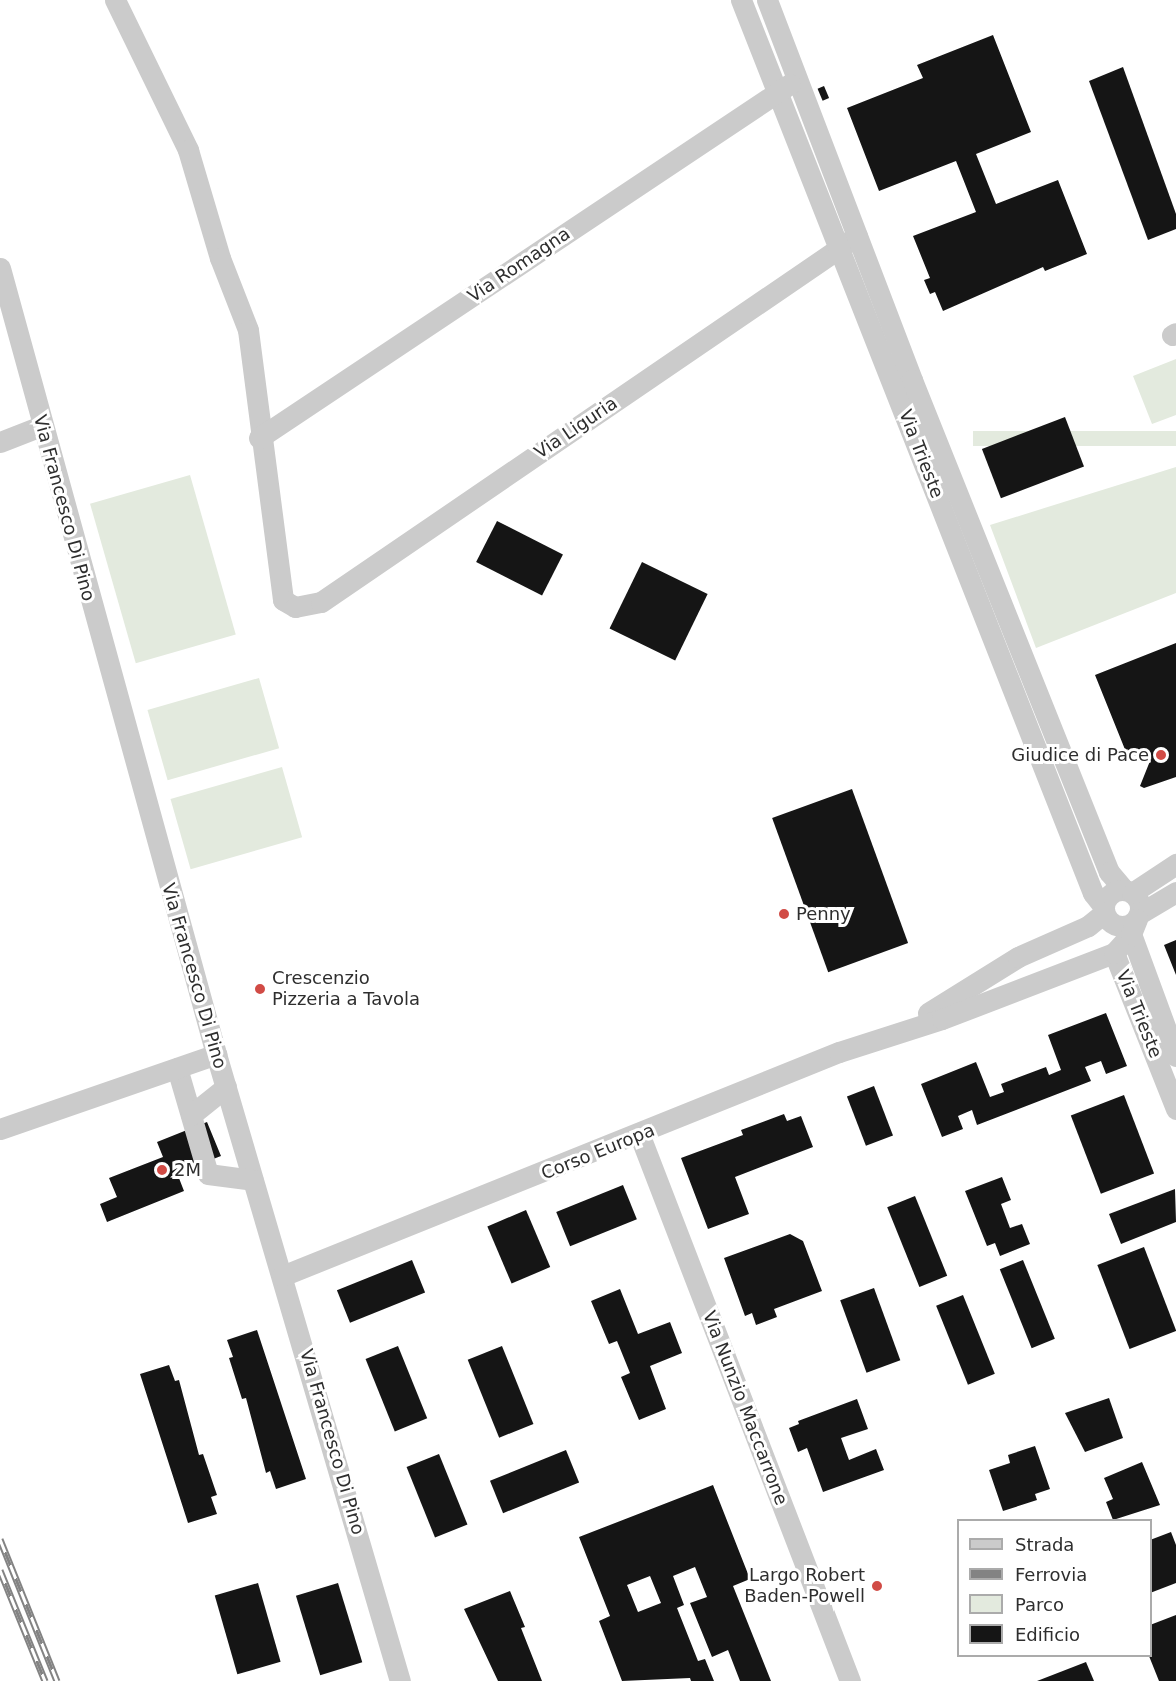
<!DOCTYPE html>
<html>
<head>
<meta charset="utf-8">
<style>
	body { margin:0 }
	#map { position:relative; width:1176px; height:1681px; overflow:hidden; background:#fff; font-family:"DejaVu Sans",sans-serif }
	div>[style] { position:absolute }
	.green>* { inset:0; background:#e3eade; transform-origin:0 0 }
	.building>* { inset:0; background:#151515; transform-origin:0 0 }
	.minor>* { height:21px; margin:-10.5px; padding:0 10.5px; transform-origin:10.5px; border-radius:10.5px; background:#cbcbcb }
	.minor>.ring { margin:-10.5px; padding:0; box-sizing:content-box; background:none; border:21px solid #cbcbcb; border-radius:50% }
	.rail>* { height:7px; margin-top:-3.5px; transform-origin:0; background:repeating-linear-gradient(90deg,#fff 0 14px,#838383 0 28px); box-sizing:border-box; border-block:2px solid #838383 }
	.dots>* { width:16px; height:16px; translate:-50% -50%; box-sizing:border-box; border:3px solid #fff; border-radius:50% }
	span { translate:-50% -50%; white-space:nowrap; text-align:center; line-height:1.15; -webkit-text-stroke:6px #fff; paint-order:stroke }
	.street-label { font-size:18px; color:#2e2e2e }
	.poi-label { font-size:18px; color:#2e2e2e }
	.right { translate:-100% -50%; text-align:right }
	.left { translate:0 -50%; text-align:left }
	.legend { position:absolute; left:957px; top:1519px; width:195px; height:138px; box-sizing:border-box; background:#fff; border:2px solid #ababab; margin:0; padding:8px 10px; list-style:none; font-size:18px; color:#2e2e2e }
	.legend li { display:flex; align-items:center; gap:12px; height:30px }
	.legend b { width:30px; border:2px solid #ababab }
</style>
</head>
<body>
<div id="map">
	<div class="green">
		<i style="clip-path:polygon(1176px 359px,1176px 415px,1152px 424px,1133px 376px)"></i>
		<i style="left:1176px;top:431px;width:15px;height:203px;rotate:90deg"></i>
		<i style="clip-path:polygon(1176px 467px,1176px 593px,1036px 648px,990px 525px)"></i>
		<i style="left:190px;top:475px;width:166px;height:104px;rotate:74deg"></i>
		<i style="left:259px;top:678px;width:73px;height:116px;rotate:74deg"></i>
		<i style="left:282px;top:767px;width:73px;height:116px;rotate:74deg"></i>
	</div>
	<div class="building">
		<i style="clip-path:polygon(993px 35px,1031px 132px,976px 154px,996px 204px,1058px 180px,1087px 254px,1045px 271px,1043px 267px,943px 311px,935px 292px,930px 294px,924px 280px,930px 278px,913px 236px,976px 212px,956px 161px,879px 191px,847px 108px,923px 78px,917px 65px)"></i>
		<i style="clip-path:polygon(1123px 67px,1176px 214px,1176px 229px,1148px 240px,1089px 81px)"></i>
		<i style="left:824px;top:86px;width:13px;height:7px;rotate:67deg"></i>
		<i style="left:1065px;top:417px;width:53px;height:89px;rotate:69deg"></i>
		<i style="left:497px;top:521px;width:74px;height:46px;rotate:27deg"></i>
		<i style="left:642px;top:562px;width:73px;height:74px;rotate:26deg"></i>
		<i style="clip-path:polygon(1176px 643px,1176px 777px,1144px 788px,1140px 786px,1150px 761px,1126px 752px,1095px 675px)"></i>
		<i style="left:852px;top:789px;width:164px;height:85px;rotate:70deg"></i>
		<i style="clip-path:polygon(1176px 940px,1176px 975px,1164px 945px)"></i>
		<i style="clip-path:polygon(1106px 1013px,1127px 1066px,1106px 1074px,1101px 1061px,1085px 1067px,1091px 1081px,977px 1125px,972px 1110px,958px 1116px,963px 1129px,942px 1137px,921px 1084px,976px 1062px,990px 1097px,1004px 1092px,1001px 1084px,1046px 1067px,1049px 1075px,1061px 1070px,1048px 1035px)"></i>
		<i style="left:874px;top:1086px;width:53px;height:29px;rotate:69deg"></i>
		<i style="left:1124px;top:1095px;width:84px;height:57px;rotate:69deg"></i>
		<i style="clip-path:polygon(784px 1114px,787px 1121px,801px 1116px,813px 1147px,735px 1177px,749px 1214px,708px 1229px,681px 1158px,743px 1135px,741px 1130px)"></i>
		<i style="clip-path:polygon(207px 1122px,221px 1156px,177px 1173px,184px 1191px,107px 1222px,100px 1204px,117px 1197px,109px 1178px,163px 1157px,157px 1142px)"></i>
		<i style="clip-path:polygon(1002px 1177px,1011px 1200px,1001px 1204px,1010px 1228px,1022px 1224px,1030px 1244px,1000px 1256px,995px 1243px,987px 1246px,965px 1191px)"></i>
		<i style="left:623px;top:1185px;width:37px;height:72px;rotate:68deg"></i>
		<i style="clip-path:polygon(1175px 1189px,1176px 1222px,1121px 1244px,1109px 1214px)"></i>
		<i style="left:915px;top:1196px;width:86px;height:30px;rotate:68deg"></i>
		<i style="left:526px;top:1210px;width:62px;height:42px;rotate:67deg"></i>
		<i style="clip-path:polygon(790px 1234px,803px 1241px,822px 1291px,774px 1309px,777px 1317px,756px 1325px,752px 1313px,745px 1316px,724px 1258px)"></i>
		<i style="left:1144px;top:1247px;width:90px;height:50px;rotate:69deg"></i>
		<i style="left:412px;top:1260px;width:35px;height:81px;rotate:68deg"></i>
		<i style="left:1023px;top:1260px;width:85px;height:25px;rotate:68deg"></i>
		<i style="left:874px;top:1288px;width:77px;height:36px;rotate:70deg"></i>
		<i style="clip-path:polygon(620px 1289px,638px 1334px,670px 1322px,682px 1353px,650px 1366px,666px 1409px,639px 1420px,621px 1377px,630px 1373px,617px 1341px,609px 1344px,591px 1301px)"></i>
		<i style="left:963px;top:1295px;width:85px;height:29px;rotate:68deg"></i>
		<i style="clip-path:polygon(257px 1330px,306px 1479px,276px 1489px,270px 1471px,266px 1473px,246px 1398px,242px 1399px,229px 1358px,233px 1357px,227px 1340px)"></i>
		<i style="left:398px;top:1346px;width:78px;height:35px;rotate:68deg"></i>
		<i style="left:502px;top:1346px;width:84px;height:37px;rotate:68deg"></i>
		<i style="clip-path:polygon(169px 1365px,175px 1381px,179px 1380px,199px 1455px,203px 1454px,217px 1495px,211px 1497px,217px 1514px,188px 1523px,140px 1374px)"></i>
		<i style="clip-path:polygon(1109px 1398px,1123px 1438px,1085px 1452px,1065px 1413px)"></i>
		<i style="clip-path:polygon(857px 1399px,868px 1429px,841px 1438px,849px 1460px,876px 1449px,884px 1470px,823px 1492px,807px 1448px,798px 1452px,789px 1428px,799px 1424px,798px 1421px)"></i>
		<i style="clip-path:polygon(1035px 1446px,1050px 1489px,1035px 1494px,1037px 1500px,1003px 1511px,989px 1470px,1010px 1463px,1008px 1455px)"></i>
		<i style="left:566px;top:1450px;width:35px;height:82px;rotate:68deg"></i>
		<i style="left:439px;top:1454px;width:76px;height:35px;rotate:68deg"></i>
		<i style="clip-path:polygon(1142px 1462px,1160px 1505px,1113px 1520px,1106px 1502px,1113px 1499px,1104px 1478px)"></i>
		<i style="clip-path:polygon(evenodd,713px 1485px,750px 1579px,733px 1586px,771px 1681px,740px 1681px,728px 1650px,712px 1657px,690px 1603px,707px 1597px,695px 1567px,673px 1576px,684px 1605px,677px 1608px,698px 1661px,705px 1659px,714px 1681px,691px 1681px,690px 1678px,622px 1681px,599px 1621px,610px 1616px,579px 1537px,713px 1485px,650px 1576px,661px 1603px,638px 1612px,627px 1585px,650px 1576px)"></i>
		<i style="clip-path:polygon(1171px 1532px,1176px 1545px,1176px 1583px,1150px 1593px,1150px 1540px)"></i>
		<i style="left:258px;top:1583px;width:82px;height:45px;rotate:74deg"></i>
		<i style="left:338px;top:1583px;width:83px;height:44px;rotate:73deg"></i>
		<i style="clip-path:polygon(510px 1591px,525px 1627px,521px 1628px,542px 1681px,498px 1681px,464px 1609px)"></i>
		<i style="clip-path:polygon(1176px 1615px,1176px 1681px,1159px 1681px,1149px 1656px,1150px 1625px)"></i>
		<i style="clip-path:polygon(1086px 1662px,1094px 1681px,1037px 1681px)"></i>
	</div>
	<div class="minor">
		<i style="left:115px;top:0;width:167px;rotate:64deg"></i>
		<i style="left:188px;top:150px;width:113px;rotate:73.5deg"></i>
		<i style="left:220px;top:258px;width:77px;rotate:68.7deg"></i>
		<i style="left:248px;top:330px;width:272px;rotate:82.6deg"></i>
		<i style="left:283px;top:600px;width:14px;rotate:30deg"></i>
		<i style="left:295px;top:607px;width:26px;rotate:-11deg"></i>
		<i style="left:321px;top:602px;width:649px;rotate:-34.33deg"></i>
		<i style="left:741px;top:0;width:960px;rotate:68.49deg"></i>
		<i style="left:1093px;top:893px;width:18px;rotate:52deg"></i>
		<i style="left:767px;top:0;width:407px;rotate:69.1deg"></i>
		<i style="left:912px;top:380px;width:530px;rotate:68.18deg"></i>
		<i style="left:1109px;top:872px;width:23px;rotate:50deg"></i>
		<i style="left:0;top:268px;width:815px;rotate:74.63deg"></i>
		<i style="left:216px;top:1054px;width:653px;rotate:73.65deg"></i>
		<i style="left:1172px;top:335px;width:4px;rotate:-27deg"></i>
		<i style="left:259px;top:438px;width:638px;rotate:-33.69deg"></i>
		<i style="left:0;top:442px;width:44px;rotate:-21.3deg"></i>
		<i class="ring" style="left:1104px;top:890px;width:15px;height:15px"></i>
		<i style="left:1132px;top:893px;width:53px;rotate:-33.4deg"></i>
		<i style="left:1139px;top:914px;width:43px;rotate:-30.7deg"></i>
		<i style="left:1131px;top:934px;width:130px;rotate:69.8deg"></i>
		<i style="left:1114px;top:953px;width:168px;rotate:68.3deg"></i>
		<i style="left:928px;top:1013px;width:106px;rotate:-31.9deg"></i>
		<i style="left:1018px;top:957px;width:77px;rotate:-23.9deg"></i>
		<i style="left:1088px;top:926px;width:21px;rotate:-39deg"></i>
		<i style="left:177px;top:1068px;width:110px;rotate:73.7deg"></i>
		<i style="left:208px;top:1174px;width:45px;rotate:7.6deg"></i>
		<i style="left:191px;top:1115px;width:45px;rotate:-38.7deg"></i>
		<i style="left:0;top:1129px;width:229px;rotate:-19.1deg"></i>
		<i style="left:640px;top:1136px;width:584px;rotate:68.93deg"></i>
		<i style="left:282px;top:1276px;width:600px;rotate:-21.91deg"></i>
		<i style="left:839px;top:1052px;width:108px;rotate:-17.8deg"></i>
		<i style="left:942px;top:1019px;width:184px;rotate:-21deg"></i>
		<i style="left:1114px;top:953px;width:25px;rotate:-48deg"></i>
		<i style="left:1131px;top:934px;width:16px;rotate:-68deg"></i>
	</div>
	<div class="rail">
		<i style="left:0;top:1539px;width:153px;rotate:68.1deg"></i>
		<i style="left:0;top:1570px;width:120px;rotate:67.9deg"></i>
	</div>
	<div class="dots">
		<i style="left:1161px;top:755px;background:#d14b45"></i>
		<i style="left:784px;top:914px;background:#d14b45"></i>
		<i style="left:260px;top:989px;background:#d14b45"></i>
		<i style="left:162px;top:1170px;background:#d14b45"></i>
		<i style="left:877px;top:1586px;background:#d14b45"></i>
	</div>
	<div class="street-label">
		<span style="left:519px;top:265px;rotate:-34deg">Via Romagna</span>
		<span style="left:576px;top:428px;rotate:-34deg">Via Liguria</span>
		<span style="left:921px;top:454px;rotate:69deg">Via Trieste</span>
		<span style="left:64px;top:508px;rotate:75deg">Via Francesco Di Pino</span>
		<span style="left:194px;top:976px;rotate:74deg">Via Francesco Di Pino</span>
		<span style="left:1139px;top:1014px;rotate:68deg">Via Trieste</span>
		<span style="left:598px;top:1152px;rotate:-22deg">Corso Europa</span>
		<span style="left:745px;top:1408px;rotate:69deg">Via Nunzio Maccarrone</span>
		<span style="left:332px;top:1442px;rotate:74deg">Via Francesco Di Pino</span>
	</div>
	<div class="poi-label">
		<span class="right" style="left:1149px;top:755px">Giudice di Pace</span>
		<span class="left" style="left:796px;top:914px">Penny</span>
		<span class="left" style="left:272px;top:989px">Crescenzio<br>Pizzeria a Tavola</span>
		<span class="left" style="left:174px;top:1170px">2M</span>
		<span class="right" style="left:865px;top:1586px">Largo Robert<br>Baden-Powell</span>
	</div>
	<ul class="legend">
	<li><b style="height:8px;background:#cbcbcb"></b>Strada</li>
	<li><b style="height:8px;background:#838383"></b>Ferrovia</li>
	<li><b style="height:16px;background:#e3eade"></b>Parco</li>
	<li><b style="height:16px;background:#151515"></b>Edificio</li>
	</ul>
</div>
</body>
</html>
